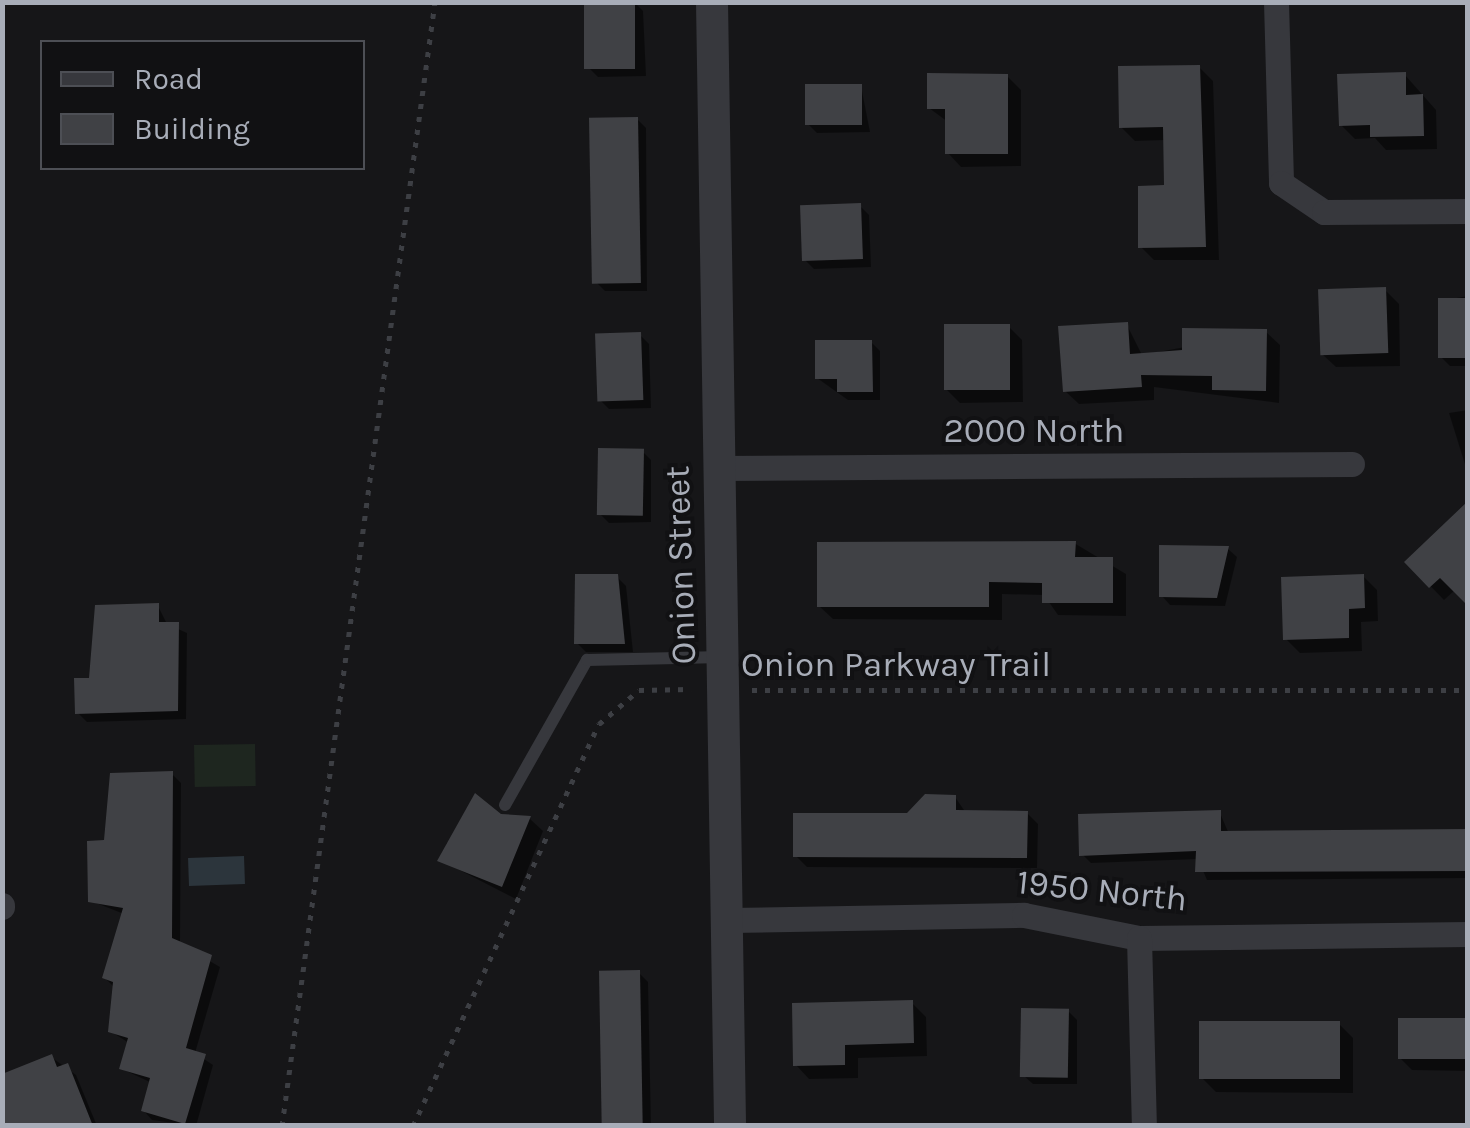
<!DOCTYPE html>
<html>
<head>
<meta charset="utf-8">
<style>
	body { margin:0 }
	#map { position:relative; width:1470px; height:1128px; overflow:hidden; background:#161618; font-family:Karla,sans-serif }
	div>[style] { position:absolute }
	.green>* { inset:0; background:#1e261f; transform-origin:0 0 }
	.water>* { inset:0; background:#2c353c; transform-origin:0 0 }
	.shadow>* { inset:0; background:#0007 }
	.building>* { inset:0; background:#404145; transform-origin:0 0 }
	.path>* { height:5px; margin-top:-2.5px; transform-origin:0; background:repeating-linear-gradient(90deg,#3d3f44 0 5px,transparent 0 13px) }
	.service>* { height:12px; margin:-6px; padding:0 6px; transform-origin:6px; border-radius:6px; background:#37383d }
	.minor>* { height:25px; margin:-12.5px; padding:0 12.5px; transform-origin:12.5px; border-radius:12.5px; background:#37383d }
	.tertiary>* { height:32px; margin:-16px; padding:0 16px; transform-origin:16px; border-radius:16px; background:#37383d }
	span { translate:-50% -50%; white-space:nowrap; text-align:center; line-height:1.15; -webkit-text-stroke:8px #111113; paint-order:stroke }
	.street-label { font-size:35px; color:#a8adb8 }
	.frame { position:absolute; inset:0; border:5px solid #a8adb8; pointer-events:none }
	.legend { position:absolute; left:40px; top:40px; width:325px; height:130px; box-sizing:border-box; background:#111113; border:2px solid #4d4f55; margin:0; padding:12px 18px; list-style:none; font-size:30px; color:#a8adb8 }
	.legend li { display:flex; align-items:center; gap:20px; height:50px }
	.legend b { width:50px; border:2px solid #4d4f55 }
</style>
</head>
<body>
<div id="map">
	<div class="green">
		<i style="left:255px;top:744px;width:42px;height:61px;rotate:89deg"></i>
	</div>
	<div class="water">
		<i style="left:244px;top:856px;width:28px;height:56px;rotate:88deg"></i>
	</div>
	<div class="shadow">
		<i style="clip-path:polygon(634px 2px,643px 11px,646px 76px,598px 77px,589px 68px)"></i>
		<i style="clip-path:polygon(1199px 67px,1213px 81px,1219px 260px,1154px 260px,1141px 247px,1166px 188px,1165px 140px,1135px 141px,1121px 127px)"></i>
		<i style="clip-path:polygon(1405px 75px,1436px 110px,1437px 149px,1386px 150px,1375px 138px,1355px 139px,1341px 125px)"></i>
		<i style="clip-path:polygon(1007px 76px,1021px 90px,1021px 166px,961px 167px,948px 153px,948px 122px,929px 108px)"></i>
		<i style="clip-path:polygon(861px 86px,870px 132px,817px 133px,808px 124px)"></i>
		<i style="clip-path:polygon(637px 119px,646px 128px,647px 291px,605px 291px,596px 282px)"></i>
		<i style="clip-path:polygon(860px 206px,869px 215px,871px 267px,814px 269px,805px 260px)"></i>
		<i style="clip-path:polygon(1385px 290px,1399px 304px,1400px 366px,1336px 367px,1322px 354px)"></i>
		<i style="clip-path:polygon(1468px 296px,1468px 366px,1450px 366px,1441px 357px,1440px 301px)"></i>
		<i style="clip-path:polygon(1127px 325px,1142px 355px,1266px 332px,1280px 345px,1279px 403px,1154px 387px,1154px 400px,1079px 404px,1065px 391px)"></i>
		<i style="clip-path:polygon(1009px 327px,1022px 340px,1023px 402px,960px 403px,946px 389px)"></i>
		<i style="clip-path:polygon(640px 335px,649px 344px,651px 408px,609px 409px,600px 400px)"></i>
		<i style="clip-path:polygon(871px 342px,880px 351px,880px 400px,848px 400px,817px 378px)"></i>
		<i style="clip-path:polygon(1468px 410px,1468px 474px,1449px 413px)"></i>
		<i style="clip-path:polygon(642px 451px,651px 460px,651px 522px,609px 523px,600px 514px)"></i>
		<i style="clip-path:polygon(1468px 523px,1455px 590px,1444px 600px,1407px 562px)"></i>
		<i style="clip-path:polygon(1074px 543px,1126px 574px,1126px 616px,1058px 615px,1044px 595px,1002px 594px,1002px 620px,833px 619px,819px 606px)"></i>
		<i style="clip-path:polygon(1228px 549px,1237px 557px,1225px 606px,1170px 605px,1162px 596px)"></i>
		<i style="clip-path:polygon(1363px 576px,1377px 590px,1378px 621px,1361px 622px,1362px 651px,1300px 653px,1286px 639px)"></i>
		<i style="clip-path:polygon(617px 577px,626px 586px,633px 652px,586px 652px,577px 643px)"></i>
		<i style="clip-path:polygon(158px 606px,167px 624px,187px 633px,186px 719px,87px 722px,78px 713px,91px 680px)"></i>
		<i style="clip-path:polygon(172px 774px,181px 783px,180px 944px,220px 967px,195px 1053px,213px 1065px,196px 1126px,152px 1120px,144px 1111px,152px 1083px,122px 1069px,129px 1043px,110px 1031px,115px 988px,105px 978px,124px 914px,91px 901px,107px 842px)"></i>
		<i style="clip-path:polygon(955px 797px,966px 813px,1027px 813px,1038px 824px,1037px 868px,807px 867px,796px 856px)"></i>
		<i style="clip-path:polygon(1220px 813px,1229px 834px,1468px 835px,1468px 878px,1207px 880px,1198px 859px,1091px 863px,1082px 854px)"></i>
		<i style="clip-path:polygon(500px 817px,529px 818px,543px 831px,516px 899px,440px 860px,447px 843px,456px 846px)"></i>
		<i style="clip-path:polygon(639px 973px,648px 982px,651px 1126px,602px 1126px)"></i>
		<i style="clip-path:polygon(912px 1003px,926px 1017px,927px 1056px,858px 1058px,858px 1078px,809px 1079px,796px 1065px)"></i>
		<i style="clip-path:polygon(1068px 1011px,1077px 1020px,1077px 1084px,1033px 1084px,1024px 1076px)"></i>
		<i style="clip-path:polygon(1468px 1020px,1468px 1071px,1412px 1070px,1400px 1058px)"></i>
		<i style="clip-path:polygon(1339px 1024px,1353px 1038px,1353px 1093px,1216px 1092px,1202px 1078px)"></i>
		<i style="clip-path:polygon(51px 1057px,76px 1075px,97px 1126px,2px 1126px)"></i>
	</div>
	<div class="building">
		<i style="left:584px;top:2px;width:51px;height:67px"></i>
		<i style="clip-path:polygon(1200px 65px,1206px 247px,1138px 248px,1138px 186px,1164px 185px,1163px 127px,1119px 128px,1118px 66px)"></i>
		<i style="clip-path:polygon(1406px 72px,1406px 95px,1423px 94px,1424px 136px,1370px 137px,1370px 125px,1339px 126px,1337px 74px)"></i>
		<i style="clip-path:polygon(927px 73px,1008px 74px,1008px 154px,945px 154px,945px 109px,927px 109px)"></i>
		<i style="left:805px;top:84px;width:57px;height:41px"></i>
		<i style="left:638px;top:117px;width:166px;height:49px;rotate:89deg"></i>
		<i style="left:861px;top:203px;width:56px;height:61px;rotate:88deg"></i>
		<i style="left:1386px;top:287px;width:66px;height:68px;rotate:88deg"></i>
		<i style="left:1468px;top:298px;width:60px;height:30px;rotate:90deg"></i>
		<i style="clip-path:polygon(1128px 322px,1130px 354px,1182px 350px,1182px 328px,1267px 329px,1266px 391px,1212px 390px,1212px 376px,1141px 375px,1142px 387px,1063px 392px,1058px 326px)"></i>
		<i style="left:944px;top:324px;width:66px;height:66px"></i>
		<i style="left:641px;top:332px;width:68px;height:46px;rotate:88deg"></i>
		<i style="clip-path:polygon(815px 340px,872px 340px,873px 392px,837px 392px,837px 379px,815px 379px)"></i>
		<i style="left:598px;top:448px;width:46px;height:67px;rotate:1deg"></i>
		<i style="clip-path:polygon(1468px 501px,1468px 606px,1440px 578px,1429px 588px,1404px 562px)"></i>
		<i style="clip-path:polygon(1076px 541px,1075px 557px,1113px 557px,1113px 603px,1042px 603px,1042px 583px,989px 582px,989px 607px,817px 607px,817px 542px)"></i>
		<i style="clip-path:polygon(1159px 545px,1229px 546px,1217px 598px,1159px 597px)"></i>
		<i style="clip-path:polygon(575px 574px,618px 574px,625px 644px,574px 644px)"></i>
		<i style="clip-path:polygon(1364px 574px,1365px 608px,1349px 609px,1349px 638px,1283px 640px,1281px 577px)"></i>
		<i style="clip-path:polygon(159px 603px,159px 622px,179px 622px,178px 711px,75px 714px,74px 678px,89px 678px,95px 605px)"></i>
		<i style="clip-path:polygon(173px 771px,172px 938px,212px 955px,186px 1048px,206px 1054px,185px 1124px,141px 1111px,150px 1078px,119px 1069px,128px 1038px,108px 1032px,113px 982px,102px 978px,123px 908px,88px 902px,87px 841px,104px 840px,110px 773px)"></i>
		<i style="clip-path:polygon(475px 793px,501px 814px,531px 816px,502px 887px,437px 861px)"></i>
		<i style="clip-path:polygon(925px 794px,956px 795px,956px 810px,1028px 811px,1027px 858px,793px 857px,793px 813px,907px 813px)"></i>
		<i style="clip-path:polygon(1221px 810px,1221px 831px,1468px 829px,1468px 871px,1195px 872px,1196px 851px,1079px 856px,1078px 814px)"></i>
		<i style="left:640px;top:970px;width:156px;height:41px;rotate:89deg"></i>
		<i style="clip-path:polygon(913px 1000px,914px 1043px,845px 1045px,845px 1065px,793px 1066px,792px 1003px)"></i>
		<i style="left:1021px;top:1008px;width:48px;height:69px;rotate:1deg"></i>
		<i style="left:1398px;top:1018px;width:70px;height:41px"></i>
		<i style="left:1199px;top:1021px;width:141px;height:58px"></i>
		<i style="clip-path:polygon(52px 1054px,57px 1067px,68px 1063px,93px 1126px,2px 1126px,2px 1074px)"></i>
	</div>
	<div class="path">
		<i style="left:752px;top:690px;width:716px"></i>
		<i style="left:282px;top:1126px;width:1134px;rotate:-82.25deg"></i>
		<i style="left:413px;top:1126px;width:443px;rotate:-65.2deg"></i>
		<i style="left:599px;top:724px;width:52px;rotate:-40.4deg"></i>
		<i style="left:639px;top:690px;width:52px;rotate:-1.1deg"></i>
	</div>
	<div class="service">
		<i style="left:505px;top:805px;width:167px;rotate:-60.5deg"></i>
		<i style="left:587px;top:660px;width:136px;rotate:-1.3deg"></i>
	</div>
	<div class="minor">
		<i style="left:1276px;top:2px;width:181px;rotate:88.4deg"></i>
		<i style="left:1281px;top:183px;width:52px;rotate:34deg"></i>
		<i style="left:1324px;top:212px;width:144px;rotate:-0.4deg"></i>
		<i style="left:717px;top:468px;width:635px;rotate:-0.36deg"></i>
		<i style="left:2px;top:905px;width:2px;rotate:90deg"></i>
		<i style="left:729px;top:920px;width:295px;rotate:-1deg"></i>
		<i style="left:1024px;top:915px;width:117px;rotate:11.3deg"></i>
		<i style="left:1139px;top:938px;width:329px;rotate:-0.7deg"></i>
		<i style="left:1139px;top:938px;width:188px;rotate:88.5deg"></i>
	</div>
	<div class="tertiary">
		<i style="left:712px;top:2px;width:1124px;rotate:89.08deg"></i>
	</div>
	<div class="street-label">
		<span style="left:1034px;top:431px">2000 North</span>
		<span style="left:681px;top:565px;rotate:-92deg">Onion Street</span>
		<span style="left:896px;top:665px">Onion Parkway Trail</span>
		<span style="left:1102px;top:891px;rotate:6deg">1950 North</span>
	</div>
	<div class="frame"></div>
	<ul class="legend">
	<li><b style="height:12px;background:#37383d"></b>Road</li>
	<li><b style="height:28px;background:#404145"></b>Building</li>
	</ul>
</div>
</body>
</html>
